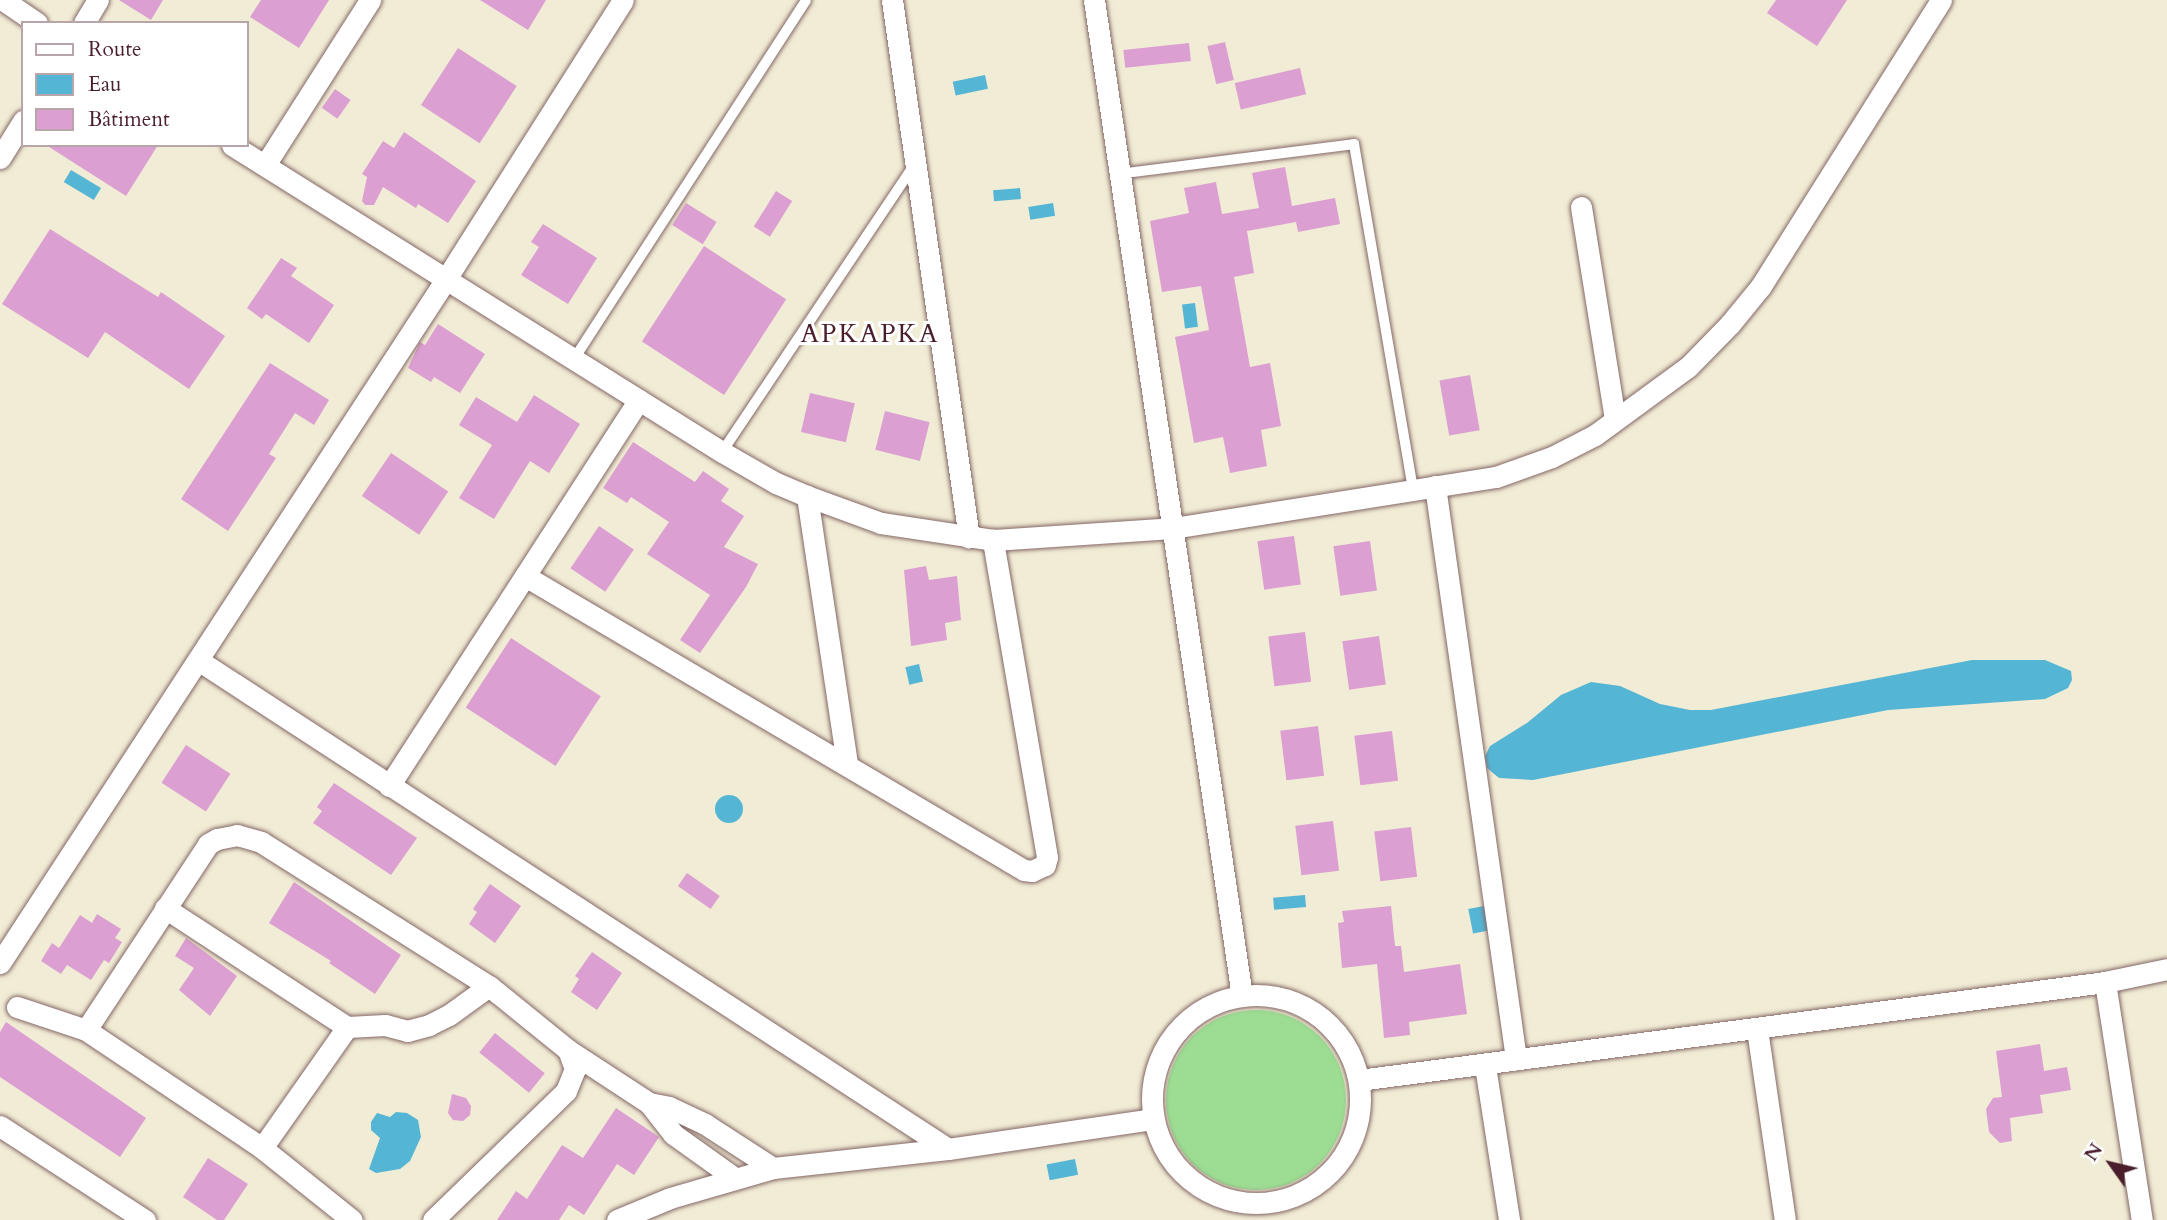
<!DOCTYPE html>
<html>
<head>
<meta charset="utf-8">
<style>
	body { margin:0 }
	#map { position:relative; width:2167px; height:1220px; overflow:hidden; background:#f1ecd5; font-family:Cardo,serif }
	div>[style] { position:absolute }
	.green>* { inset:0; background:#9cdd93 }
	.round { border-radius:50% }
	.water>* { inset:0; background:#55b5d4; transform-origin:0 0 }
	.building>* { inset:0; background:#dc9fd1; transform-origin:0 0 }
	.roads { filter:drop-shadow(0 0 2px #846766) drop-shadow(0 0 2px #846766) }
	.lane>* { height:10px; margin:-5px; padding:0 5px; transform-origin:5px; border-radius:5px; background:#fff }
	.street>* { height:21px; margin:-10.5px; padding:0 10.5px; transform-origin:10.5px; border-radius:10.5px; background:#fff }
	.street>.ring { margin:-10.5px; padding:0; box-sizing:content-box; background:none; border:21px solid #fff; border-radius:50% }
	span { translate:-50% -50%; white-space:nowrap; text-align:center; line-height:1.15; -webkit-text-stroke:6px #fff; paint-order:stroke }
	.neighbourhood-label { font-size:26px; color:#4a1f2b; letter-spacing:2px }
	.legend { position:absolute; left:21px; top:21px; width:228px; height:126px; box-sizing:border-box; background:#fff; border:2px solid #b7a5aa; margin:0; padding:9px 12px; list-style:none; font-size:21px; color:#4a1f2b }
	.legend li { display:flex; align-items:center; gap:14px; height:35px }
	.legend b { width:35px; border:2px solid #b7a5aa }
	.north { position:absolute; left:2076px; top:1129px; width:70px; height:70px; -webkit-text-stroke:5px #fff; paint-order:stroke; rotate:304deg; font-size:19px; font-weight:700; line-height:28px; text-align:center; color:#4a1f2b }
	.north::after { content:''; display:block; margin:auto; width:24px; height:32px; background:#4a1f2b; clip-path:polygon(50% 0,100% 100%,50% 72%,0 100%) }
</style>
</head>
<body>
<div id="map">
	<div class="green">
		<i class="round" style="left:1166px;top:1010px;width:180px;height:180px"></i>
	</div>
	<div class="water">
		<i style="left:985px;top:75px;width:14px;height:33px;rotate:78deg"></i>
		<i style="left:71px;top:170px;width:35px;height:14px;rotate:31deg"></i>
		<i style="left:1020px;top:188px;width:11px;height:27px;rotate:85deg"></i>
		<i style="left:1053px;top:203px;width:13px;height:25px;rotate:81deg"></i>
		<i style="left:1195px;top:303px;width:24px;height:13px;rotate:83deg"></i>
		<i style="clip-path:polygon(1972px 660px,2045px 660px,2071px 671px,2072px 680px,2068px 688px,2045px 699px,1888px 710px,1533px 780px,1499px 778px,1487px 768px,1485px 756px,1490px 746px,1527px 723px,1561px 695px,1591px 682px,1620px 686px,1660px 704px,1690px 710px,1711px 710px)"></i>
		<i style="left:919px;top:664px;width:18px;height:14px;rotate:77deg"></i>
		<i class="round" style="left:715px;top:795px;width:28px;height:28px"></i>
		<i style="left:1305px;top:895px;width:12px;height:32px;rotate:85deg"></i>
		<i style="left:1484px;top:906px;width:25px;height:16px;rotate:79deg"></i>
		<i style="clip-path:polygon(396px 1112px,407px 1113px,418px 1120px,421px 1137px,410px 1161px,400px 1169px,376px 1173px,369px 1169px,380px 1138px,371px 1130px,371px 1122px,377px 1113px,390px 1117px)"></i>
		<i style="left:1075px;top:1159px;width:16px;height:29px;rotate:79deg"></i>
	</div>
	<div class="building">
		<i style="clip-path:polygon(119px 0,163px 0,151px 20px)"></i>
		<i style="clip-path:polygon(261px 0,329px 0,299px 48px,250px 17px)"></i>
		<i style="clip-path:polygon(480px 0,546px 0,528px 30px)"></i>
		<i style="clip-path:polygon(1776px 0,1847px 0,1817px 46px,1767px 13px)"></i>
		<i style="left:1225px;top:42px;width:39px;height:18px;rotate:77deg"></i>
		<i style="left:1189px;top:43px;width:18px;height:66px;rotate:84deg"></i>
		<i style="left:458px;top:48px;width:70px;height:68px;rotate:33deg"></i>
		<i style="left:1300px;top:68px;width:27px;height:67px;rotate:77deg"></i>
		<i style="left:335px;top:89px;width:19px;height:23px;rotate:35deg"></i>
		<i style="clip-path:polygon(404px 132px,476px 181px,448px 223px,418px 204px,416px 208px,383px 187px,374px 205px,365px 205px,362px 201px,367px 177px,362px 174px,383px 141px,394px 148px)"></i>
		<i style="clip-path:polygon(46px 145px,158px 145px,126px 196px)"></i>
		<i style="clip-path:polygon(1285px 167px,1292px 206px,1335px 198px,1340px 224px,1298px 232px,1296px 222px,1247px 231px,1254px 273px,1234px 277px,1240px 310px,1250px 367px,1270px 363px,1281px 426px,1261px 430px,1267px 466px,1230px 473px,1223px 437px,1194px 443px,1175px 337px,1209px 330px,1201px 286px,1162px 292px,1150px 221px,1189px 213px,1184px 188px,1216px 182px,1222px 214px,1259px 208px,1252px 173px)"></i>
		<i style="left:776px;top:191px;width:19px;height:42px;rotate:32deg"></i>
		<i style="left:686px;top:203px;width:36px;height:26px;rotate:32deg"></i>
		<i style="clip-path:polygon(543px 224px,597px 258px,568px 304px,521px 275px,539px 247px,531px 242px)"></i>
		<i style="clip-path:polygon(50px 229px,158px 297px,161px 292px,225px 336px,189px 389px,105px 332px,88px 358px,2px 304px)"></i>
		<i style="left:704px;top:246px;width:98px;height:114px;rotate:33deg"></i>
		<i style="clip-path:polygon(281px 258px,297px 268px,291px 276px,334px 305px,309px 343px,266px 314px,262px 319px,247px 308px)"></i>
		<i style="clip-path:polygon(438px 324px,485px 354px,460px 393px,434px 377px,431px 382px,408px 368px,420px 342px,425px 345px)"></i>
		<i style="clip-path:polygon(270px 363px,329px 400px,314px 425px,295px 413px,269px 454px,276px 458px,228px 531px,181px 499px)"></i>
		<i style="left:1470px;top:375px;width:56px;height:31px;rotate:80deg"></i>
		<i style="left:810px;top:393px;width:46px;height:40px;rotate:13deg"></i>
		<i style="clip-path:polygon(534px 395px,580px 424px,549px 473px,530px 461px,494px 519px,459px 498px,492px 445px,459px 425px,476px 397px,517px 422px)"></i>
		<i style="left:885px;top:411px;width:46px;height:40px;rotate:14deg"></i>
		<i style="clip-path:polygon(633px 442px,695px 482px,703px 471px,729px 489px,721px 501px,744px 516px,724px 547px,758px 564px,746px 587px,700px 653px,680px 640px,710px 595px,647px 554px,669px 522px,631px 497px,627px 503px,603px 488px)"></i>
		<i style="left:391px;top:453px;width:69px;height:52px;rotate:34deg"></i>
		<i style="left:599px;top:526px;width:42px;height:51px;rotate:34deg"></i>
		<i style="left:1294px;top:536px;width:49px;height:37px;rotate:82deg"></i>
		<i style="left:1370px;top:541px;width:50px;height:37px;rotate:82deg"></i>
		<i style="clip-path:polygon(926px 566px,929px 580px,957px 576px,961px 620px,945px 623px,947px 640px,911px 646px,904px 570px)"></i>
		<i style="left:1305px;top:632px;width:50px;height:37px;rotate:83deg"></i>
		<i style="left:1379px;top:636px;width:49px;height:37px;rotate:82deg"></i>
		<i style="left:511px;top:638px;width:107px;height:83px;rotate:33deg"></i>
		<i style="left:1318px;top:726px;width:50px;height:38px;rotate:83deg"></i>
		<i style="left:1392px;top:731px;width:50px;height:38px;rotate:83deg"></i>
		<i style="left:186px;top:745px;width:53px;height:45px;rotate:33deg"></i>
		<i style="clip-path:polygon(334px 783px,417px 838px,391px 875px,313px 823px,322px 811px,317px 807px)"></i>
		<i style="left:1333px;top:821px;width:50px;height:38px;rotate:83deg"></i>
		<i style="left:1411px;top:827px;width:50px;height:37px;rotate:83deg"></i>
		<i style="left:687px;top:873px;width:40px;height:16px;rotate:35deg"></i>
		<i style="clip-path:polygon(294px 882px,401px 955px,375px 994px,329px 963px,331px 961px,269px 923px)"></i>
		<i style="clip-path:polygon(490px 884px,521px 906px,495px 943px,469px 924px,477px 912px,473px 909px)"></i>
		<i style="clip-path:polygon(1391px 906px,1395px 946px,1401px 946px,1404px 972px,1460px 964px,1467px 1014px,1409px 1022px,1410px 1035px,1384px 1038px,1377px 964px,1342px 968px,1338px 923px,1344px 922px,1342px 911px)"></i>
		<i style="clip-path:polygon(97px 914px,121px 929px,115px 938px,122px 942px,109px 963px,104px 960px,91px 980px,67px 965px,61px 974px,41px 961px,52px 943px,59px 948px,80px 915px,92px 923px)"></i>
		<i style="clip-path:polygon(186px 938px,237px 976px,210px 1016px,179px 990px,194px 968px,175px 956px)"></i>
		<i style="clip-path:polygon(592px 952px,622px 973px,597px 1010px,571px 992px,579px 979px,575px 976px)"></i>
		<i style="clip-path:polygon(6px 1022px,146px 1118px,120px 1157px,0 1077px,0 1032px)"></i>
		<i style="left:495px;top:1033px;width:64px;height:25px;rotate:39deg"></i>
		<i style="clip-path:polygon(2040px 1044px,2044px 1071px,2067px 1067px,2071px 1090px,2040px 1095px,2043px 1113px,2010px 1118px,2012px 1141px,2000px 1143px,1989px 1132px,1986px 1109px,1993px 1098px,2002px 1097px,1996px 1051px)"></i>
		<i style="clip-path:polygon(452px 1094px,466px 1098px,471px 1106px,470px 1115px,463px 1121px,453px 1120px,448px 1113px)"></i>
		<i style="clip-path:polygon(616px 1108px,659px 1137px,634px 1175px,617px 1164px,584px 1215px,569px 1205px,559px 1220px,497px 1220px,516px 1191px,527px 1199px,562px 1145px,583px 1158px)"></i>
		<i style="clip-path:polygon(208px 1158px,248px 1184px,224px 1220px,217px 1220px,183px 1197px)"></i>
	</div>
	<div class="roads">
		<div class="lane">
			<i style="left:1118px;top:174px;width:238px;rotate:-7.2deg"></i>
			<i style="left:1354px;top:144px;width:351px;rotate:80.3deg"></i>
			<i style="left:574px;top:359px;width:427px;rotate:-57.1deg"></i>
			<i style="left:722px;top:452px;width:343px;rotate:-56.2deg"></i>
		</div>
		<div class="street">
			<i style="left:3px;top:0;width:41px;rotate:34.1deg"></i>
			<i style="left:892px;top:0;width:543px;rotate:81.85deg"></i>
			<i style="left:1094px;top:0;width:1007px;rotate:81.55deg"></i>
			<i style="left:84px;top:23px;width:27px;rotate:-59deg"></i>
			<i style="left:232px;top:145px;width:578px;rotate:32.07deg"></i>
			<i style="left:722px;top:452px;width:62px;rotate:29.9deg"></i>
			<i style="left:776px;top:483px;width:34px;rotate:23deg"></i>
			<i style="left:807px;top:496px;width:79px;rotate:20deg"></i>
			<i style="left:881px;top:523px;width:113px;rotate:8.6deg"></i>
			<i style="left:993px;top:540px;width:180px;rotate:-3.8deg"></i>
			<i style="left:1173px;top:528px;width:327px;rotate:-9deg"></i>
			<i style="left:1496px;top:477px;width:59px;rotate:-19.7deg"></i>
			<i style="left:1552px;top:457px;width:48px;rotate:-27.1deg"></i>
			<i style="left:1595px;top:435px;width:115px;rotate:-36.2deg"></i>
			<i style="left:1688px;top:367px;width:60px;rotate:-45.7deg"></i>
			<i style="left:1730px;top:324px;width:49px;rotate:-50.8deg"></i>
			<i style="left:1761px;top:286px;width:338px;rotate:-57.8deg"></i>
			<i style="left:0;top:158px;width:44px;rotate:-58.1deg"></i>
			<i style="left:265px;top:165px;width:196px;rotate:-57.5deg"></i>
			<i style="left:1581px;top:207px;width:215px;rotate:80.9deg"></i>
			<i style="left:1435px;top:486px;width:579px;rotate:81.95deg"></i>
			<i style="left:807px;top:496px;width:272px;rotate:81.5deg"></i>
			<i style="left:525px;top:576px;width:579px;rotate:30.51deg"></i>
			<i style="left:1024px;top:870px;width:8px;rotate:7deg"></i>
			<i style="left:1032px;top:871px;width:14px;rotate:-25deg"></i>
			<i style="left:1045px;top:865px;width:8px;rotate:-76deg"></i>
			<i style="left:1047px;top:857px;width:322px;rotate:-99.7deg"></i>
			<i style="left:198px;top:660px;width:895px;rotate:33.1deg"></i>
			<i style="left:389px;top:786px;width:460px;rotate:-57.1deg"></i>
			<i style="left:165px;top:908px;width:217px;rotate:33.2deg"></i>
			<i style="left:347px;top:1027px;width:38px;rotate:-3deg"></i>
			<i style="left:385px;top:1025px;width:23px;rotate:15deg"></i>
			<i style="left:407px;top:1031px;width:23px;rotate:-15deg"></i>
			<i style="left:429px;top:1025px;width:22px;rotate:-27deg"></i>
			<i style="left:449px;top:1015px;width:49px;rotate:-35.9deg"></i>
			<i style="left:0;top:963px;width:817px;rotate:-56.89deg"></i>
			<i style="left:446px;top:279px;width:330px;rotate:-57.6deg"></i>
			<i style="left:2105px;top:982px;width:241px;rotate:81.2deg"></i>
			<i class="ring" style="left:1152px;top:995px;width:187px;height:187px"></i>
			<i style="left:17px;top:1007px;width:73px;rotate:18.4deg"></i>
			<i style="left:86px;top:1030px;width:212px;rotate:33.8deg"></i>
			<i style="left:262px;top:1148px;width:115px;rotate:38.7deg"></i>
			<i style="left:1757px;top:1029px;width:193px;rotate:81.7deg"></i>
			<i style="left:86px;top:1030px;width:222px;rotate:-56.7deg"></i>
			<i style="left:208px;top:844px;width:10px;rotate:-29deg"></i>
			<i style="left:217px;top:839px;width:20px;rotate:-11deg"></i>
			<i style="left:237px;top:835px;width:25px;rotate:16deg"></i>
			<i style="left:261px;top:842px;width:270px;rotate:32.3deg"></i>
			<i style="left:489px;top:986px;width:102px;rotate:39deg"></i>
			<i style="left:568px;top:1050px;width:97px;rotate:33.2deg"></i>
			<i style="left:649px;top:1103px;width:20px;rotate:11deg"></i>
			<i style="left:669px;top:1107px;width:40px;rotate:25deg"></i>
			<i style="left:705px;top:1124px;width:81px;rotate:32.9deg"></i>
			<i style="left:1485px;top:1066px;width:156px;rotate:81.1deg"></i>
			<i style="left:1359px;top:1080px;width:752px;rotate:-7.48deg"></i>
			<i style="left:2105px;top:982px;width:63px;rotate:-11.8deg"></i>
			<i style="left:649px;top:1103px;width:39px;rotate:52deg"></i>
			<i style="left:673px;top:1134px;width:77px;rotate:35.5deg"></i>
			<i style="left:0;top:1126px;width:173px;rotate:33deg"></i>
			<i style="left:262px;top:1148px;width:148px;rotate:-54.9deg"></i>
			<i style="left:433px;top:1220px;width:185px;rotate:-44.1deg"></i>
			<i style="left:566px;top:1091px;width:24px;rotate:-68deg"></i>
			<i style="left:575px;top:1069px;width:20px;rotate:-110deg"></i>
			<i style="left:617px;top:1220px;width:57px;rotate:-22.5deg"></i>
			<i style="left:670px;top:1198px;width:107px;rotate:-16.2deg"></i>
			<i style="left:773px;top:1168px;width:176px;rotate:-6.2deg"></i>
			<i style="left:948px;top:1149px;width:208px;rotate:-8.3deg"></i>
		</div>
	</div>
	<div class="neighbourhood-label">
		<span style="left:870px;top:334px">APKAPKA</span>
	</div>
	<ul class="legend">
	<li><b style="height:9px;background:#fff"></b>Route</li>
	<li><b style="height:19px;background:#55b5d4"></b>Eau</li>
	<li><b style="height:19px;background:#dc9fd1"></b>Bâtiment</li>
	</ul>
	<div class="north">N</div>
</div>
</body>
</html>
